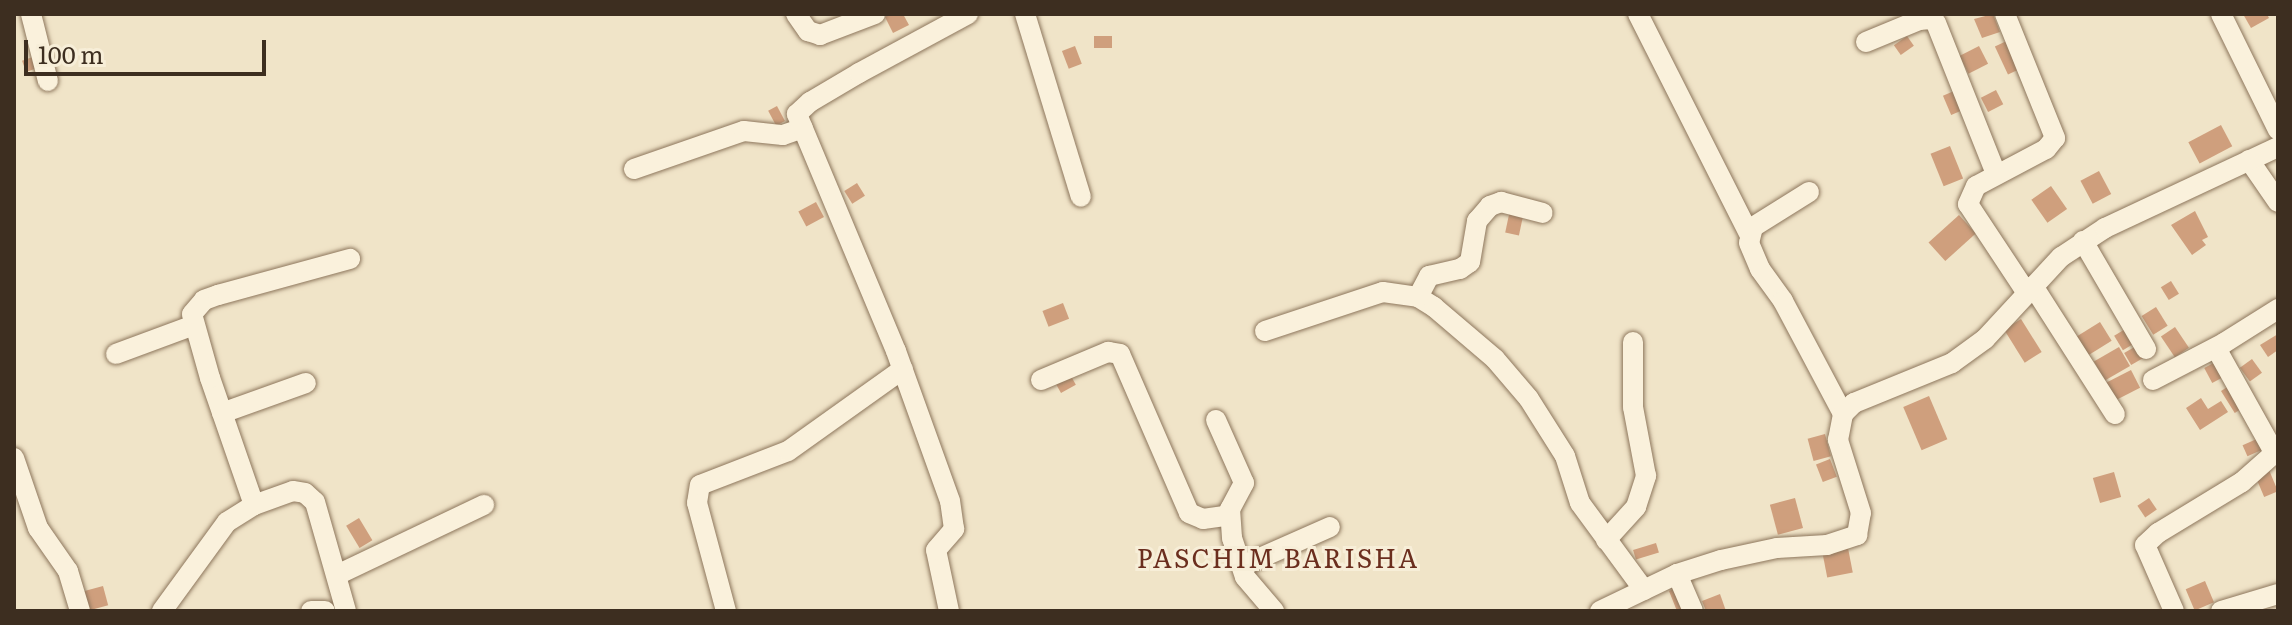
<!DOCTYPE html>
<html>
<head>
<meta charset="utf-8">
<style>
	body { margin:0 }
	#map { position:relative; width:2292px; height:625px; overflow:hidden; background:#f0e4c8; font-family:Literata,serif }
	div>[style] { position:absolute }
	.building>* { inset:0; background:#cf9f7d; transform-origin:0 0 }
	.roads { filter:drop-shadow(0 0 2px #8d765c) drop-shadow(0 0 2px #8d765c) }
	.minor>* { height:20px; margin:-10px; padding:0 10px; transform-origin:10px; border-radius:10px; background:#faf1dc }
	span { translate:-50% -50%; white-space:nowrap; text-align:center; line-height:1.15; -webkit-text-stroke:6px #f7eed8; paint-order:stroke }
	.neighbourhood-label { font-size:26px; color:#6b2e1e; letter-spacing:2px }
	.frame { position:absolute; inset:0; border:16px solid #3d2e20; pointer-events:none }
	.scale { position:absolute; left:24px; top:40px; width:242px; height:36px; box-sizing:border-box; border:4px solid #3d2e20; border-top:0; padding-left:10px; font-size:24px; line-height:28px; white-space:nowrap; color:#3d2e20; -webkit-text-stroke:6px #f7eed8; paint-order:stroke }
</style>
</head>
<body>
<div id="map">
	<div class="building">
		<i style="clip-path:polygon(890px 14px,903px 14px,909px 25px,893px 33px,885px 17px)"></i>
		<i style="clip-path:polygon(1993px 14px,2000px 32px,1982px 38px,1974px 19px)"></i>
		<i style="clip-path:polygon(2243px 14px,2267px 14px,2269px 18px,2251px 28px)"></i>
		<i style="left:1094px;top:36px;width:18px;height:12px"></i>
		<i style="left:1907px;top:36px;width:12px;height:16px;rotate:55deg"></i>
		<i style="left:2013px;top:38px;width:31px;height:20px;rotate:65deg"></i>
		<i style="left:1075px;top:46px;width:19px;height:14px;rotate:69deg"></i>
		<i style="left:1979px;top:46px;width:20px;height:22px;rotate:63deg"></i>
		<i style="left:38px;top:55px;width:12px;height:17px;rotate:70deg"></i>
		<i style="left:1996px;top:90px;width:16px;height:17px;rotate:63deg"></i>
		<i style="left:1954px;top:91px;width:21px;height:12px;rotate:67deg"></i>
		<i style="left:777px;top:106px;width:17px;height:10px;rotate:62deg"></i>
		<i style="left:2221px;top:125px;width:24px;height:37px;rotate:62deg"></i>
		<i style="left:1950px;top:146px;width:35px;height:21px;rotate:68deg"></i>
		<i style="left:2099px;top:171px;width:26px;height:21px;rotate:62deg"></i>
		<i style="left:857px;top:183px;width:15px;height:15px;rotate:58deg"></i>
		<i style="left:2051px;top:186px;width:28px;height:24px;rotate:55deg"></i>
		<i style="left:816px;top:202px;width:17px;height:20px;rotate:62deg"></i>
		<i style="left:1510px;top:210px;width:14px;height:23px;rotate:12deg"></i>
		<i style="clip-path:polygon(2195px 211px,2208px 237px,2202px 240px,2206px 245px,2192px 255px,2171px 225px)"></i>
		<i style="left:1959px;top:215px;width:25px;height:41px;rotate:48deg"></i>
		<i style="left:2171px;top:281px;width:15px;height:12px;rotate:58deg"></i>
		<i style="left:1063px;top:303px;width:17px;height:22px;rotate:69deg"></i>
		<i style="left:2156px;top:307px;width:22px;height:17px;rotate:58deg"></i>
		<i style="left:2021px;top:319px;width:39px;height:20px;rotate:58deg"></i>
		<i style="left:2100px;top:322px;width:22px;height:27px;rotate:58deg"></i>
		<i style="left:2175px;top:327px;width:25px;height:17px;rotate:56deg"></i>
		<i style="left:2127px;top:328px;width:17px;height:15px;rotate:59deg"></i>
		<i style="clip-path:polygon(2278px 334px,2278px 350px,2268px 357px,2260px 345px)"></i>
		<i style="left:2138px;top:345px;width:14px;height:16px;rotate:60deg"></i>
		<i style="left:2119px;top:347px;width:22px;height:29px;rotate:60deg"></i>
		<i style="left:2221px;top:359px;width:17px;height:19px;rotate:62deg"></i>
		<i style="left:2252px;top:359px;width:17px;height:15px;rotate:54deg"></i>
		<i style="left:2131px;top:370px;width:20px;height:28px;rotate:63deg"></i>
		<i style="left:1071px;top:376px;width:10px;height:17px;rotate:61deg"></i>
		<i style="left:2232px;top:384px;width:26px;height:13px;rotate:58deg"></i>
		<i style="left:1929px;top:396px;width:47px;height:28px;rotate:67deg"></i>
		<i style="clip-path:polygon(2201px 398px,2208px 409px,2221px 401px,2228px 412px,2200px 430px,2186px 408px)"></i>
		<i style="left:1825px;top:434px;width:23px;height:18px;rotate:75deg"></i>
		<i style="left:2259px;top:438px;width:12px;height:18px;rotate:66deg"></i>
		<i style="left:1830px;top:459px;width:19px;height:15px;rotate:69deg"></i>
		<i style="left:2269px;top:470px;width:23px;height:15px;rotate:67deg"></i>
		<i style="left:2114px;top:472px;width:26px;height:22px;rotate:74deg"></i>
		<i style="left:1795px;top:498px;width:31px;height:26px;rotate:75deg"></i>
		<i style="left:2149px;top:498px;width:14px;height:14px;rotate:56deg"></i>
		<i style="left:359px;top:518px;width:26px;height:15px;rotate:59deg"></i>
		<i style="left:1656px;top:543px;width:10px;height:24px;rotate:73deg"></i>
		<i style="left:1848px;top:548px;width:25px;height:26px;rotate:79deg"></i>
		<i style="left:2205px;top:581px;width:23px;height:21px;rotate:67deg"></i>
		<i style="left:103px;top:586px;width:20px;height:20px;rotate:75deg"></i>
		<i style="clip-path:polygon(1678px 587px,1687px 611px,1677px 611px,1669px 591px)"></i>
		<i style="clip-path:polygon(1720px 594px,1726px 611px,1706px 611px,1702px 601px)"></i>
	</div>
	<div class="roads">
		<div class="minor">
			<i style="left:31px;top:14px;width:69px;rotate:75.8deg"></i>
			<i style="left:796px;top:14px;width:21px;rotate:55deg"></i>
			<i style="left:808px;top:31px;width:13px;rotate:18deg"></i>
			<i style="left:820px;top:35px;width:59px;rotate:-20.9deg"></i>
			<i style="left:1025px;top:14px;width:191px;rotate:73deg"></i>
			<i style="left:1638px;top:14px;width:246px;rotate:63.2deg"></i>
			<i style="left:2005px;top:14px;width:134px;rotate:68deg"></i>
			<i style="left:2055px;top:138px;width:14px;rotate:129deg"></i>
			<i style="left:2046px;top:149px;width:79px;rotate:152.1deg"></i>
			<i style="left:1976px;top:186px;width:20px;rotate:114deg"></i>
			<i style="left:1968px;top:204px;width:107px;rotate:56.5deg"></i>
			<i style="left:2221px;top:14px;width:129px;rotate:63.8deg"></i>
			<i style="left:1866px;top:42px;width:57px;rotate:-22.5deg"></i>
			<i style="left:1919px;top:20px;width:12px;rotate:-5deg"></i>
			<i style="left:1931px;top:19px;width:6px;rotate:39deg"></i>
			<i style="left:1936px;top:23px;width:162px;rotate:68.3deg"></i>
			<i style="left:2249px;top:160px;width:51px;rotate:55.4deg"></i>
			<i style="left:634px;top:169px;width:116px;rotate:-19.1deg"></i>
			<i style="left:744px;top:131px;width:39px;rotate:6deg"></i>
			<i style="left:783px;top:135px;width:21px;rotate:-19deg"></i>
			<i style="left:1809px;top:192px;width:66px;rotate:148deg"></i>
			<i style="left:1753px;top:227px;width:16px;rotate:104deg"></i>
			<i style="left:1749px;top:243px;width:28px;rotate:67deg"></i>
			<i style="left:1760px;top:269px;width:39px;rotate:54deg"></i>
			<i style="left:1783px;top:301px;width:128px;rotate:62deg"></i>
			<i style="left:2083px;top:241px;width:125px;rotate:59.7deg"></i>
			<i style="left:2033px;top:286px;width:152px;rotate:57.4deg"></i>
			<i style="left:1418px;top:297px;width:24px;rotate:-62deg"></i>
			<i style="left:1429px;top:276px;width:32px;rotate:-13deg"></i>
			<i style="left:1460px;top:269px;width:12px;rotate:-35deg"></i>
			<i style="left:1470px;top:262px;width:42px;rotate:-80.3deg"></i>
			<i style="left:1477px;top:221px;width:20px;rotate:-49deg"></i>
			<i style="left:1490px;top:206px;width:12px;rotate:-20deg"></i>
			<i style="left:1501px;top:202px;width:43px;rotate:14.7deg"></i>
			<i style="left:1265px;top:331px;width:124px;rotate:-18.3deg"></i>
			<i style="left:1383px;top:292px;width:35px;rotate:8deg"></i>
			<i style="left:1418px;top:297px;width:19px;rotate:32deg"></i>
			<i style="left:1434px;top:307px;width:80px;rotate:40.4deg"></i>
			<i style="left:1495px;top:359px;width:52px;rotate:49.6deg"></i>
			<i style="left:1529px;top:399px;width:67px;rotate:57.7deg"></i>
			<i style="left:1565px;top:456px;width:49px;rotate:72.3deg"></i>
			<i style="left:1580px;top:503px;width:108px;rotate:53.7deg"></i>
			<i style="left:2216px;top:348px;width:119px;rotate:60.9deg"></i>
			<i style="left:116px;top:354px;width:83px;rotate:-20.4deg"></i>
			<i style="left:1041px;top:380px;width:73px;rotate:-22.7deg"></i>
			<i style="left:1108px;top:352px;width:12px;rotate:9deg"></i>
			<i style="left:1120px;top:354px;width:173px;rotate:66.5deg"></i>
			<i style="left:1189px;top:513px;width:15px;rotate:23deg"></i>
			<i style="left:1203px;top:519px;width:27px;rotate:-8deg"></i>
			<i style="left:2153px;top:380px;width:80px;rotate:-27.5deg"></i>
			<i style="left:2224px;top:343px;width:64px;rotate:-32.2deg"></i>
			<i style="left:222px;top:413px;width:89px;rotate:-19.7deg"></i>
			<i style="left:1216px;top:420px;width:69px;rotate:66deg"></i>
			<i style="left:1244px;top:483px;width:30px;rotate:118deg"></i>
			<i style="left:1230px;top:509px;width:29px;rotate:86deg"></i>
			<i style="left:1232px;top:538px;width:41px;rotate:71.6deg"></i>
			<i style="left:1245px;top:577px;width:45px;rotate:49.5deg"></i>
			<i style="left:14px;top:458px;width:74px;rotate:71.1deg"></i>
			<i style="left:38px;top:528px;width:52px;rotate:55.1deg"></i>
			<i style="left:68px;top:571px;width:42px;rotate:73.3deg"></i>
			<i style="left:254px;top:505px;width:134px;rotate:-109.1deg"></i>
			<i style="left:210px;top:378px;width:66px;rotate:-105.7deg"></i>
			<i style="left:192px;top:314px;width:18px;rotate:-49deg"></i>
			<i style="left:204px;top:300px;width:15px;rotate:-20deg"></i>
			<i style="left:218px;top:295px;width:137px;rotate:-15.3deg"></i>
			<i style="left:1606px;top:540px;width:45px;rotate:-47.7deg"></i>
			<i style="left:1636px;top:507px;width:33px;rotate:-72deg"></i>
			<i style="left:1646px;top:476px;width:70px;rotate:-100.7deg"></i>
			<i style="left:1633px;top:407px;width:65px;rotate:-90deg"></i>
			<i style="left:1242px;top:566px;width:96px;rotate:-23.9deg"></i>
			<i style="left:1677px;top:574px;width:40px;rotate:66.6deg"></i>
			<i style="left:337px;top:575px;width:163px;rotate:-25.5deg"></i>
			<i style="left:162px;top:611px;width:110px;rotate:-53.9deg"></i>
			<i style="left:227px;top:522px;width:32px;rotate:-32deg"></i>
			<i style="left:254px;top:505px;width:41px;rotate:-19.7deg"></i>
			<i style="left:293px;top:491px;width:12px;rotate:9deg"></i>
			<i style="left:305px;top:493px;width:13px;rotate:42deg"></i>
			<i style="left:315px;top:502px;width:113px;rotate:74.1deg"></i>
			<i style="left:311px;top:611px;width:14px"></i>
			<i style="left:726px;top:611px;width:112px;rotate:-105deg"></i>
			<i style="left:697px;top:503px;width:18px;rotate:-81deg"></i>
			<i style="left:700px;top:485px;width:94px;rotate:-21.1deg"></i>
			<i style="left:788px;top:451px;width:141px;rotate:-35.5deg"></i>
			<i style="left:949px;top:611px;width:62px;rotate:-102deg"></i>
			<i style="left:936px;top:550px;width:28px;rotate:-49deg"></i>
			<i style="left:954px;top:529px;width:28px;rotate:-98deg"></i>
			<i style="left:950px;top:501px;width:159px;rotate:-109.8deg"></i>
			<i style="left:896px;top:351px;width:257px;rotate:-112.7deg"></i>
			<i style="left:797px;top:114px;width:18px;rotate:-43deg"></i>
			<i style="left:810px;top:102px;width:57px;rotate:-30.6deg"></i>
			<i style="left:859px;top:73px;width:124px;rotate:-28.4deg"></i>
			<i style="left:1600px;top:611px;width:85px;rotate:-25.7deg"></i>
			<i style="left:1677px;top:574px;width:46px;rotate:-17.7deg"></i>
			<i style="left:1721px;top:560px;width:57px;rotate:-12.1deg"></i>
			<i style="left:1777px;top:548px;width:50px;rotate:-3.4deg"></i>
			<i style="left:1827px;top:545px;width:32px;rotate:-18deg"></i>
			<i style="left:1857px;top:535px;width:22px;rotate:-80deg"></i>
			<i style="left:1861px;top:513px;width:77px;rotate:-107.5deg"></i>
			<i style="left:1838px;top:440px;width:26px;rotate:-79deg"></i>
			<i style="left:1843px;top:414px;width:16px;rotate:-45deg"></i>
			<i style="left:1854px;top:403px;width:106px;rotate:-22.2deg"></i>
			<i style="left:1952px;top:363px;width:41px;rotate:-36deg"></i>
			<i style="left:1985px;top:339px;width:112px;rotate:-47.2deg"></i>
			<i style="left:2061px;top:257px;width:53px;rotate:-33.4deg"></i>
			<i style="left:2105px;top:228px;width:191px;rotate:-25.1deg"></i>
			<i style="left:2174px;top:611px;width:72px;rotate:-113.7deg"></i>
			<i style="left:2145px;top:545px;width:18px;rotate:-43deg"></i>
			<i style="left:2158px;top:533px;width:98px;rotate:-31.3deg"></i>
			<i style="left:2242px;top:482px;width:48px;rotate:-41.6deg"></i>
			<i style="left:2221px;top:611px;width:59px;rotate:-16.6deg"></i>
		</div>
	</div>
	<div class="neighbourhood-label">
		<span style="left:1278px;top:557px">PASCHIM BARISHA</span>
	</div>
	<div class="frame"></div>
	<div class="scale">100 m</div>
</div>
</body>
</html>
